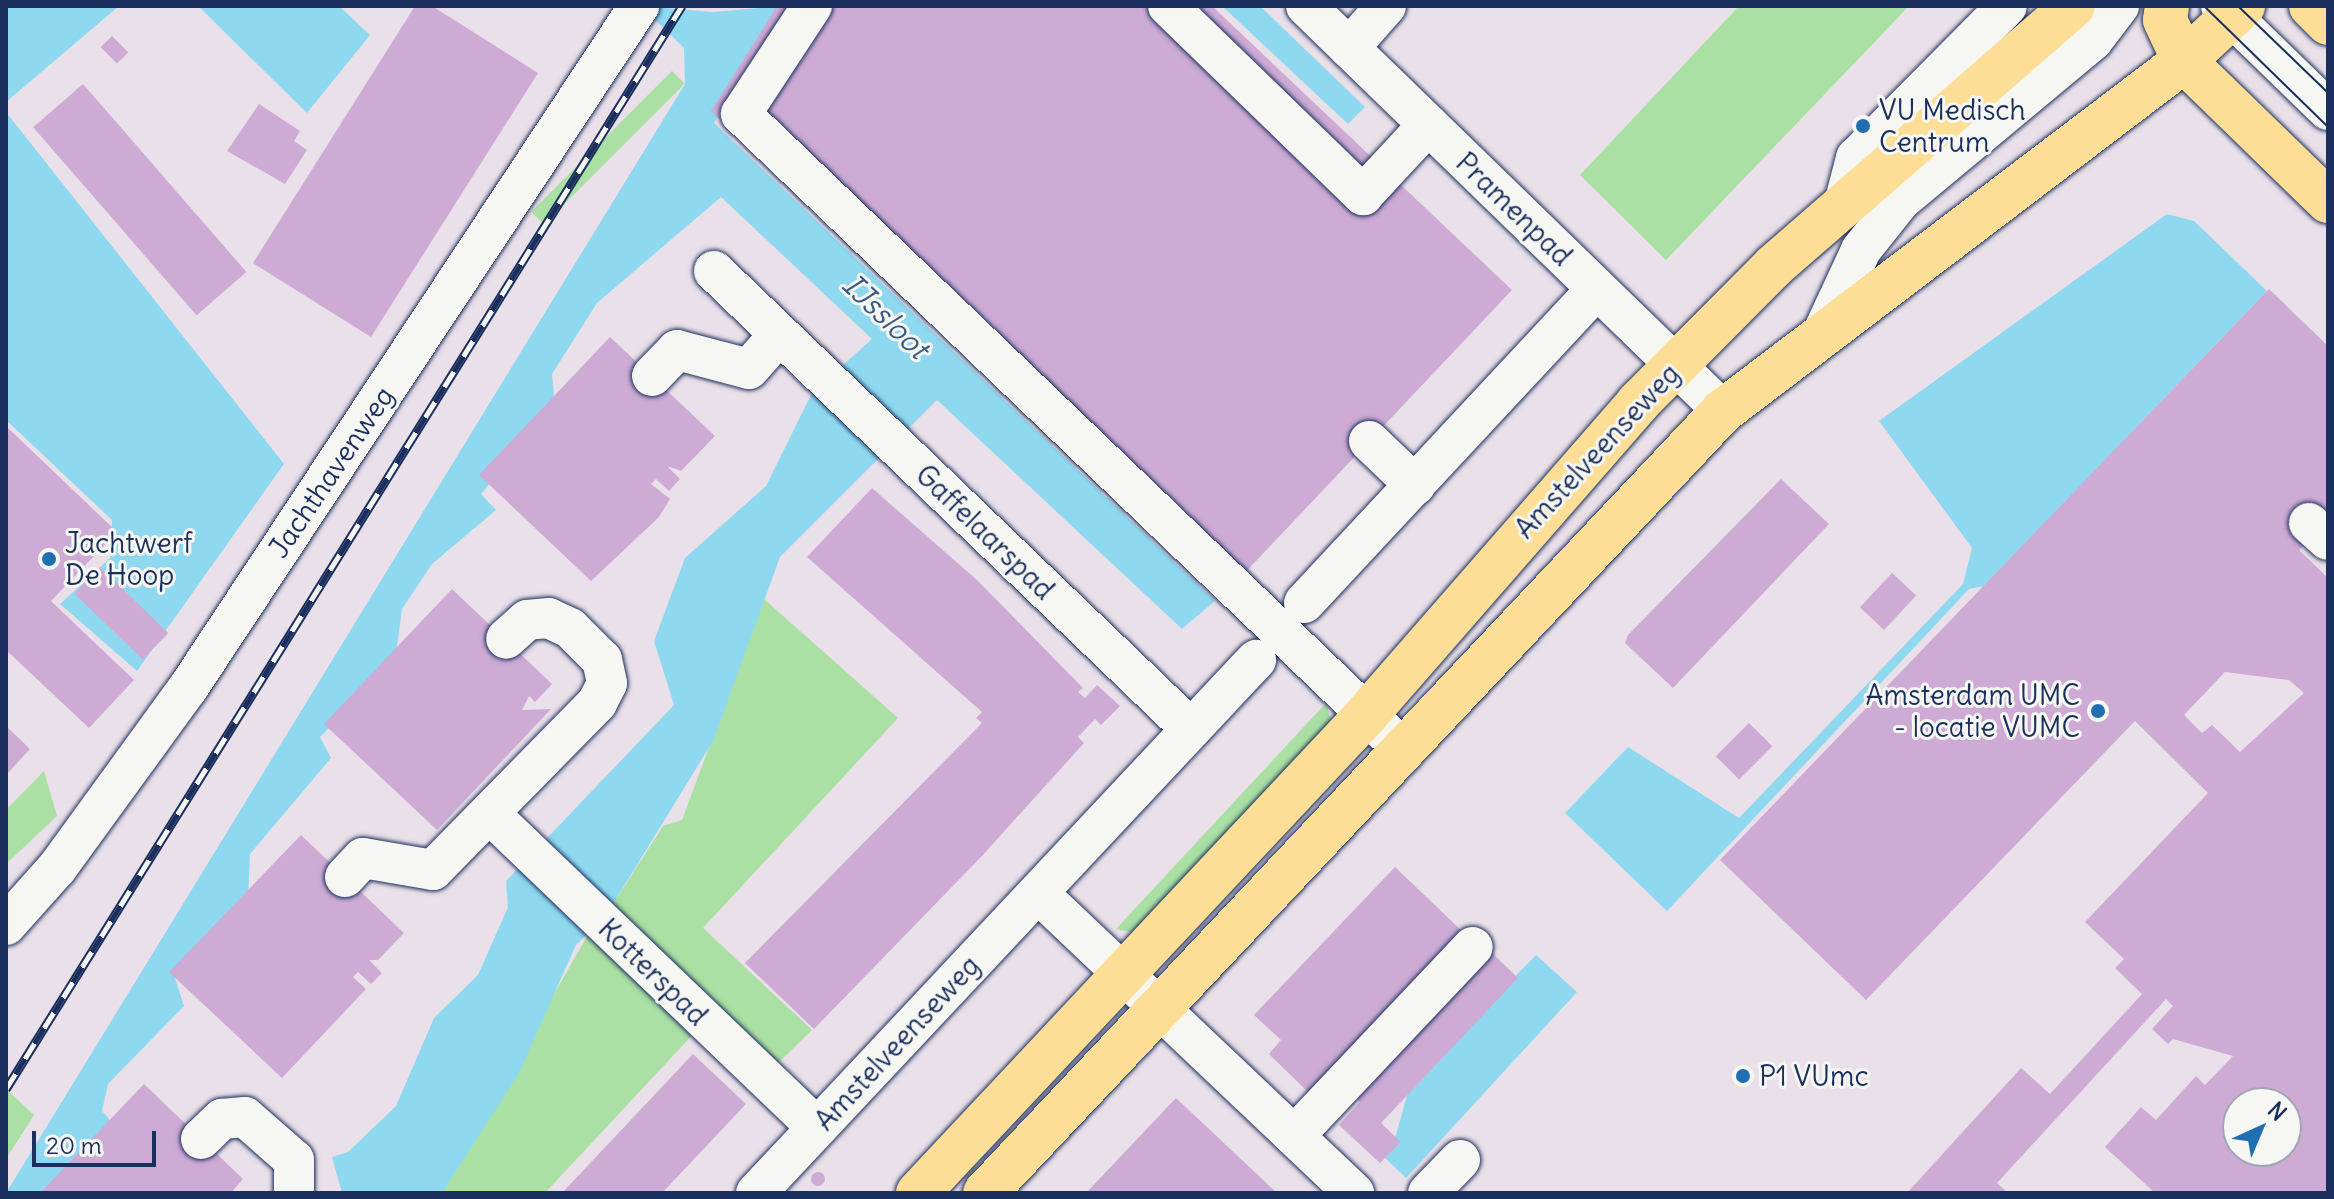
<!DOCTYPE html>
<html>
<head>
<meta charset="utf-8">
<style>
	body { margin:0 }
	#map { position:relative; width:2334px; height:1199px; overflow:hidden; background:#eae0e9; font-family:Delius,sans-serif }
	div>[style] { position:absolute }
	.green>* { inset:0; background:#aae0a3; transform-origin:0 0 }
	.water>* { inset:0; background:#8fd9f0 }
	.building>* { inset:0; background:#cdabd5; transform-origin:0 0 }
	.round { border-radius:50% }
	.roads { filter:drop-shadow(0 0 2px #1b2f5e) drop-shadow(0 0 2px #1b2f5e) }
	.minor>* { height:40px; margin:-20px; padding:0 20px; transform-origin:20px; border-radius:20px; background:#f6f6f2 }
	.major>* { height:44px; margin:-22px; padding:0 22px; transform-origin:22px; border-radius:22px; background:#fdde96 }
	.tram>* { height:2px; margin:-1px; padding:0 1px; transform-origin:1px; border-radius:1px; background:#1b2f5e }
	.rail>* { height:9px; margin-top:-4.5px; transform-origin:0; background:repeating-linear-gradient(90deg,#f6f6f2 0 18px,#1b2f5e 0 36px); box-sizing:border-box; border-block:2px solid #1b2f5e }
	.dots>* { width:22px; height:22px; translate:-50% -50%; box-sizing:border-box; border:4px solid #f6f6f2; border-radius:50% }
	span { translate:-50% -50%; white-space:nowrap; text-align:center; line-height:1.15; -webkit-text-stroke:6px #f6f6f2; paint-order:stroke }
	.poi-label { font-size:28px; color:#1b2f5e }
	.left { translate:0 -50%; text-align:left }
	.right { translate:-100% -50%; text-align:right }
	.street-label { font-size:28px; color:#1b2f5e }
	.water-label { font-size:30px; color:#385a82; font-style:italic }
	.frame { position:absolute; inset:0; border:8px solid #1b2f5e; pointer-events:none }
	.north { position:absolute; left:2222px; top:1087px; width:80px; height:80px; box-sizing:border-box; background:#f6f6f2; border:2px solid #9ea6b7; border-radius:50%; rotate:44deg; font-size:22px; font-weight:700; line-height:32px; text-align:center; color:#1b2f5e }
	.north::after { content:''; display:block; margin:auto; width:28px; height:36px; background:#1f6fb2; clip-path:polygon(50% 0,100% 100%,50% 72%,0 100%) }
	.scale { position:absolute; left:32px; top:1131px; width:124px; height:36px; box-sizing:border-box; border:4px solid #1b2f5e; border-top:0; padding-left:10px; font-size:24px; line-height:28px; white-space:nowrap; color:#1b2f5e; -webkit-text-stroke:6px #f6f6f2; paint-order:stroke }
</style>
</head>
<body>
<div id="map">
	<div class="green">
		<i style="clip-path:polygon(1739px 6px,1909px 6px,1666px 260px,1580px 175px)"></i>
		<i style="left:672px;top:71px;width:18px;height:199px;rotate:45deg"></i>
		<i style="clip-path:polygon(764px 599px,898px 718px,703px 928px,812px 1030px,776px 1065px,611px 907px,663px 826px,682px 820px)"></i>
		<i style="clip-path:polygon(1326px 703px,1332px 725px,1144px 935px,1116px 929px)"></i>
		<i style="clip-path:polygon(44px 771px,57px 816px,6px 864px,6px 810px)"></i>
		<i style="clip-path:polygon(589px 933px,697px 1030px,545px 1193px,440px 1193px)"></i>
		<i style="clip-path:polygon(6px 1089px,34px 1115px,6px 1159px)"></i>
	</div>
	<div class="water">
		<i style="clip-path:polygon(6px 6px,119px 6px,6px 102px)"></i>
		<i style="clip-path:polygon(198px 6px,339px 6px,370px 35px,307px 113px)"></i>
		<i style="clip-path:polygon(641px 6px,714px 12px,782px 6px,714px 123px,1215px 601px,1182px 629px,937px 400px,780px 557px,713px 741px,605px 917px,576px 945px,519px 1073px,442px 1193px,342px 1193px,332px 1157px,348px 1152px,396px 1106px,434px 1018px,478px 975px,508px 907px,506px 881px,674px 705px,654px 641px,685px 558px,766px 486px,812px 393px,872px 339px,721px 197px,597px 303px,552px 374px,555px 406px,481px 494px,496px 510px,432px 564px,402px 609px,395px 662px,320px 737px,331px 758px,250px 854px,248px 901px,175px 978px,184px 1006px,108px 1084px,102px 1111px,117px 1128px,59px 1193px,6px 1193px,685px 84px,684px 48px)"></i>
		<i style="clip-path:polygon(1222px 6px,1260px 6px,1365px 107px,1348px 124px)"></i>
		<i style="clip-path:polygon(6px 112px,284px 464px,137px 671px,60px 604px,110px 558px,112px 520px,6px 420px)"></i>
		<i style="clip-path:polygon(2167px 214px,2194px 221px,2267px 291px,1984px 586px,1969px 589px,1667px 911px,1565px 813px,1628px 747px,1739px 818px,1963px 584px,1972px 548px,1879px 421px)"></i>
		<i style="clip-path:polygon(1536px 955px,1577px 992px,1406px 1178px,1380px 1153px,1396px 1135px,1410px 1084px)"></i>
	</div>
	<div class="building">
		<i style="clip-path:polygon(415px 6px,432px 6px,538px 73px,371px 337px,253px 263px)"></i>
		<i style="clip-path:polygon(777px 6px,1212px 6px,1512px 290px,1223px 596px,711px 111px)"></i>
		<i style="left:112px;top:36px;width:23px;height:16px;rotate:45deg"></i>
		<i style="left:83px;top:84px;width:249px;height:66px;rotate:49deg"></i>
		<i style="clip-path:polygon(259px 104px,300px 131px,294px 141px,307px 150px,285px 184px,227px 151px)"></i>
		<i style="clip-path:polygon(evenodd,2269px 289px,2328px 346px,2328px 520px,2299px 550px,2328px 578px,2328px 1193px,2155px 1193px,2105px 1147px,2141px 1107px,2156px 1120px,2196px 1076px,2205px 1085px,2233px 1056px,2173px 1039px,2168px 1044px,2152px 1029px,2173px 1006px,2166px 999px,1997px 1183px,2008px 1193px,1907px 1193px,2021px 1068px,2050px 1094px,2142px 994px,2115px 968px,2124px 959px,2085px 922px,2208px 793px,2135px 721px,1866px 1000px,1720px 860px,2269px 289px,2225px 672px,2289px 680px,2304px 693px,2240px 752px,2212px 725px,2202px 733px,2184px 715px,2225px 672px,2269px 289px,2238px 1103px,2286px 1103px,2286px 1151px,2238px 1151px,2238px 1103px)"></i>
		<i style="clip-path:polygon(610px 337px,715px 436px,681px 471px,667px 466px,680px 479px,669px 491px,656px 479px,651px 484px,670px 499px,659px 517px,591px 581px,479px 475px)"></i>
		<i style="clip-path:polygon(6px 426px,117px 532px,51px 601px,134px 680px,89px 728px,6px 650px)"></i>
		<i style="clip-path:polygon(1781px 479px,1829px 524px,1673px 688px,1625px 643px,1628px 635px)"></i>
		<i style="clip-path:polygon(872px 488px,977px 580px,1083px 688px,1078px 692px,1085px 698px,1097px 685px,1120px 706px,1101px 725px,1095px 719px,1078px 737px,1084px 743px,982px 856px,814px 1029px,745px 963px,982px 723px,976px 718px,982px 712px,807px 557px)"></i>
		<i style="left:100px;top:567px;width:95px;height:37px;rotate:44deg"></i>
		<i style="left:1892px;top:573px;width:33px;height:47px;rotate:43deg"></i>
		<i style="clip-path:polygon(452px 589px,552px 684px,535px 702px,529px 696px,522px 710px,551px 709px,437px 830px,324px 724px)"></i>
		<i style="left:1749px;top:723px;width:33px;height:47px;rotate:45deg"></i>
		<i style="clip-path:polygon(6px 726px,30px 749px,6px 775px)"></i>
		<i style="clip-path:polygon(301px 835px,404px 933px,378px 960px,369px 960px,382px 973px,371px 984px,358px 972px,353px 977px,366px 989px,282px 1078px,169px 972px)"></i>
		<i style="clip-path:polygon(1395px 867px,1462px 931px,1309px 1093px,1269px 1054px,1281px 1040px,1254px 1015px)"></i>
		<i style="clip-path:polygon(1490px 951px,1518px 978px,1381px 1123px,1401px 1142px,1380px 1163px,1339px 1125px,1360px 1102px,1353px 1095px)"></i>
		<i style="clip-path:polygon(693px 1054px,746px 1104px,662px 1193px,562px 1193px)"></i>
		<i style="clip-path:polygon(144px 1084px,243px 1179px,231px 1193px,40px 1193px)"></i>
		<i style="clip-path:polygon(1176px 1098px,1277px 1193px,1086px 1193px)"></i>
		<i class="round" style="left:811px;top:1172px;width:14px;height:14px"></i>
	</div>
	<div class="roads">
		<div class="minor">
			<i style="left:812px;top:6px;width:129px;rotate:123.3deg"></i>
			<i style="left:741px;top:114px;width:917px;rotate:43.81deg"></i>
			<i style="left:1168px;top:6px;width:272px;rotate:44.1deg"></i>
			<i style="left:1363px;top:195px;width:96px;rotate:-47.1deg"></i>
			<i style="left:1306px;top:6px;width:581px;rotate:44.16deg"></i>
			<i style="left:2221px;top:6px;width:149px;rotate:44.2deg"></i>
			<i style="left:1349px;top:48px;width:56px;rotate:-48.6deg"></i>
			<i style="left:1844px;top:204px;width:48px;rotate:-75.4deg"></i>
			<i style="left:1856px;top:158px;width:214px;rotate:-45.2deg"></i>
			<i style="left:714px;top:271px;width:661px;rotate:43.84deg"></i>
			<i style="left:1823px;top:332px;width:90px;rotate:-65.1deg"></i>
			<i style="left:1861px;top:250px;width:63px;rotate:-51.5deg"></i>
			<i style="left:1900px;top:201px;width:251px;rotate:-39.8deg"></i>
			<i style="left:2093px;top:40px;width:43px;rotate:-52.6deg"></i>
			<i style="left:652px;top:376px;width:36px;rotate:-46deg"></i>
			<i style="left:677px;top:350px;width:74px;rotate:14.8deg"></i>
			<i style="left:749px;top:369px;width:44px;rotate:-48.7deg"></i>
			<i style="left:1369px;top:441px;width:64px;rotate:43.7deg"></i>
			<i style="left:2309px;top:523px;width:25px;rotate:42deg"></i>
			<i style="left:1304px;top:603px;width:428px;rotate:-47deg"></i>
			<i style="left:490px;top:814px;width:453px;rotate:43.8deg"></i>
			<i style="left:345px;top:877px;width:26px;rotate:-47deg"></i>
			<i style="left:363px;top:858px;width:71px;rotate:9.7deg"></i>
			<i style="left:433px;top:870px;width:234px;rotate:-45.5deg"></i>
			<i style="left:597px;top:703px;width:22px;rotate:-63deg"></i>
			<i style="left:607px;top:683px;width:24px;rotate:-102deg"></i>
			<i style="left:602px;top:660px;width:45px;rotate:-135deg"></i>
			<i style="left:570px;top:628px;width:23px;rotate:-155deg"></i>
			<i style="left:549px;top:618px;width:22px;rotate:175deg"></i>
			<i style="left:527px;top:620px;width:28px;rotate:138deg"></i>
			<i style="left:1038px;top:893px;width:436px;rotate:43.5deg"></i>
			<i style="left:6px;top:925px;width:76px;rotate:-48.2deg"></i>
			<i style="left:57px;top:868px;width:223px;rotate:-54deg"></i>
			<i style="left:188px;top:688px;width:818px;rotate:-56.52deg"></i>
			<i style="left:1294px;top:1136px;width:260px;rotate:-46.6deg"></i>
			<i style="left:201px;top:1139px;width:29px;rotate:-44deg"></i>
			<i style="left:222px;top:1119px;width:23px;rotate:-5deg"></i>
			<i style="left:245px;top:1117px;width:65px;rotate:41.3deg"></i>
			<i style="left:294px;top:1160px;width:33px;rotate:90deg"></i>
			<i style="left:756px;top:1193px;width:731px;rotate:-46.83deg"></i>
			<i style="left:1428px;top:1193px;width:46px;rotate:-45.9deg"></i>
		</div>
		<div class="major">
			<i style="left:2167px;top:6px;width:14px;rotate:98deg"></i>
			<i style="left:2165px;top:20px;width:45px;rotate:65.1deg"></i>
			<i style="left:2184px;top:61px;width:201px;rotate:44.2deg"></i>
			<i style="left:2311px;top:6px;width:24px;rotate:45deg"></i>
			<i style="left:918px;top:1193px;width:657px;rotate:-46.85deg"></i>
			<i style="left:1367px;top:714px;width:413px;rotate:-48.9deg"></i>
			<i style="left:1638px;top:403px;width:193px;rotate:-45.2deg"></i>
			<i style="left:1774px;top:266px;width:396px;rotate:-41deg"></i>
			<i style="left:985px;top:1193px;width:1075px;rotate:-46.66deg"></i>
			<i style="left:1723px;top:411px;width:579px;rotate:-37.21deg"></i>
			<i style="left:2184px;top:61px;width:81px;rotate:-43deg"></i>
		</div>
	</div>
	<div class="tram">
		<i style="left:2204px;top:6px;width:173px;rotate:44.3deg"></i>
		<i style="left:2238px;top:6px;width:125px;rotate:44deg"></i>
	</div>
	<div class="rail">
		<i style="left:6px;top:1089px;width:1277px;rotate:-58.03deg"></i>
	</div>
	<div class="dots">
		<i style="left:1863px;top:126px;background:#1f6fb2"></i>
		<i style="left:49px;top:559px;background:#1f6fb2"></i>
		<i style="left:2098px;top:711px;background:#1f6fb2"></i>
		<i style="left:1743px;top:1076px;background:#1f6fb2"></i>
	</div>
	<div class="poi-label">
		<span class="left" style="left:1879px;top:126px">VU Medisch<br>Centrum</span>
		<span class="left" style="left:65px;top:559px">Jachtwerf<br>De Hoop</span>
		<span class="right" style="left:2080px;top:711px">Amsterdam UMC<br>- locatie VUMC</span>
		<span class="left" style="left:1759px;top:1076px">P1 VUmc</span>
	</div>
	<div class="street-label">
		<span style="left:1514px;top:209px;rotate:44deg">Pramenpad</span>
		<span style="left:1597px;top:451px;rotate:-47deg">Amstelveenseweg</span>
		<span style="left:331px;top:472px;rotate:-56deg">Jachthavenweg</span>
		<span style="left:985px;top:532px;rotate:44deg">Gaffelaarspad</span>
		<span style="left:653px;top:972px;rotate:44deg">Kotterspad</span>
		<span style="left:897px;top:1043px;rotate:-47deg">Amstelveenseweg</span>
	</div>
	<div class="water-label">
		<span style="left:886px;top:316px;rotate:44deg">IJssloot</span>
	</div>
	<div class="frame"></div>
	<div class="north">N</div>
	<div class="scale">20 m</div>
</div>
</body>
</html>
